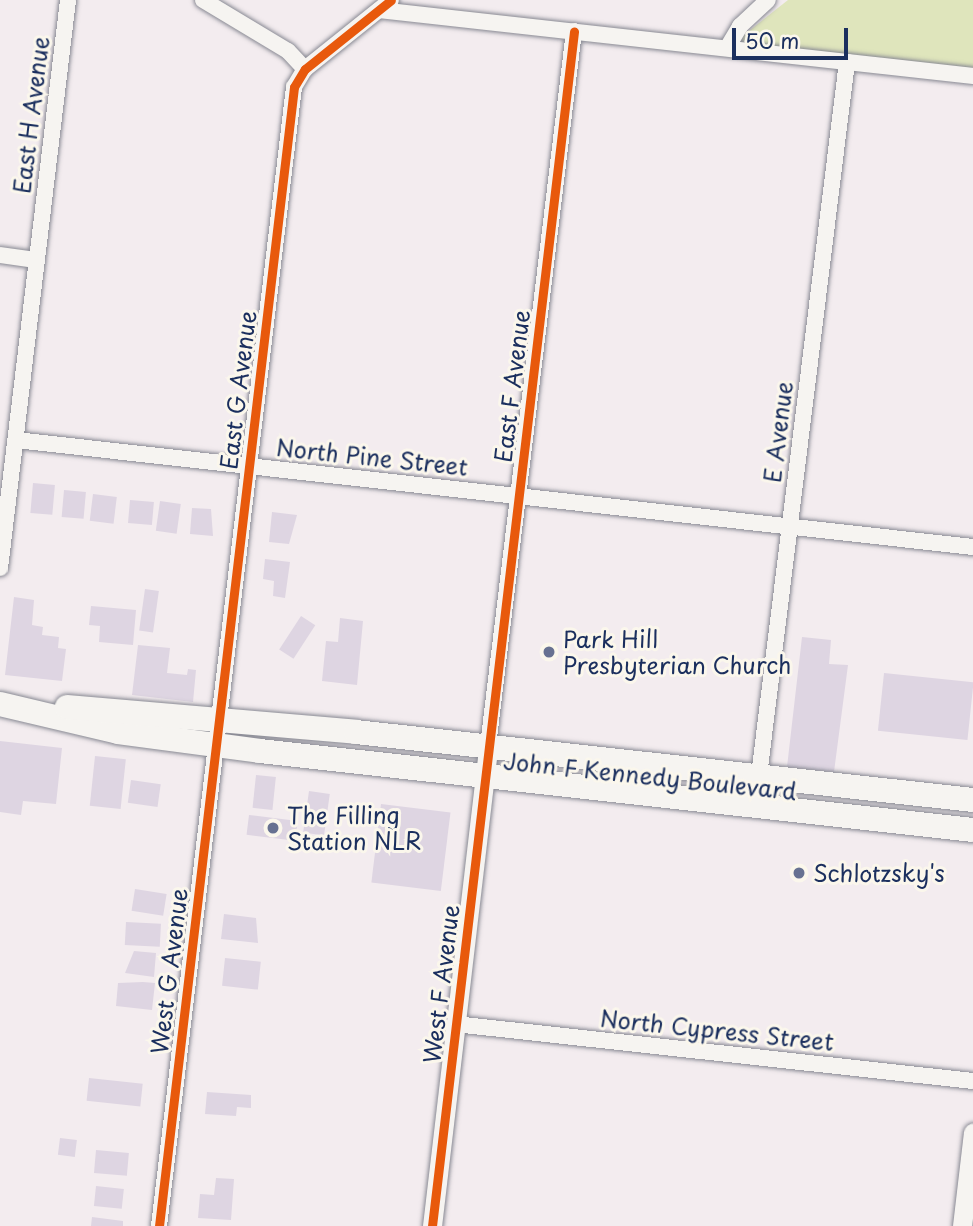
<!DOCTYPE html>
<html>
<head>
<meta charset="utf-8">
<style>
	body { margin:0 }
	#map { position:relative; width:973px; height:1226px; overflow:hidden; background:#f3ecef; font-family:"Playpen Sans",sans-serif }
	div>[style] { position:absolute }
	.green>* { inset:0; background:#dfe5bc }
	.building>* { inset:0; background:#ded5e2; transform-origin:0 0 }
	.roads { filter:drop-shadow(0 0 2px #888993) drop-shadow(0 0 2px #888993) }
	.minor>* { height:16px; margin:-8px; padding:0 8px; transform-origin:8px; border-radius:8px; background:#f6f4f1 }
	.tertiary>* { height:19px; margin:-9.5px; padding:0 9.5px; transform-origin:9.5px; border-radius:9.5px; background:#f6f4f1 }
	.primary>* { height:24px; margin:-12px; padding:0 12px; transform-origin:12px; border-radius:12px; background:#f6f4f1 }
	.cycleway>* { height:9px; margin:-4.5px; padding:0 4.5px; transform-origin:4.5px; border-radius:4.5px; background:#e8590c }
	.dots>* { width:19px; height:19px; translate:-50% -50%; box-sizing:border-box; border:4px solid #fbf7ec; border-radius:50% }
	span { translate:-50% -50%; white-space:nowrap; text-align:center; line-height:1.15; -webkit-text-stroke:6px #fbf7ec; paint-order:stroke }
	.street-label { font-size:23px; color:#1b2f5e }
	.poi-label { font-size:23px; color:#1b2f5e }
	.left { translate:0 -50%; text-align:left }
	.scale { position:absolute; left:732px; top:28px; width:116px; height:32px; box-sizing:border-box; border:4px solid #1b2f5e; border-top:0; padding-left:9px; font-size:21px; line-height:24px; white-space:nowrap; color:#1b2f5e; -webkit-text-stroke:5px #fbf7ec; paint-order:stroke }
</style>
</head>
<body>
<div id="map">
	<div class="green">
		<i style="clip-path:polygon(788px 0,973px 0,973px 76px,727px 48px)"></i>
	</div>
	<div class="building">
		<i style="left:33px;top:483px;width:22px;height:30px;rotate:5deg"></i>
		<i style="left:64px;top:490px;width:22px;height:27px;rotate:5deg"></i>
		<i style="left:93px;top:494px;width:24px;height:27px;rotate:7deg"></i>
		<i style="left:130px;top:500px;width:24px;height:23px;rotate:5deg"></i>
		<i style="left:160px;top:501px;width:21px;height:30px;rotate:8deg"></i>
		<i style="clip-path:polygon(192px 508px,211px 509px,213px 536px,190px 534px)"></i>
		<i style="clip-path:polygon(272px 512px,297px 515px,289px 544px,269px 542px)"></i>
		<i style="clip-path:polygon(265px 559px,290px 562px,285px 598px,273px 596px,274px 581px,263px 579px)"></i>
		<i style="left:145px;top:589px;width:14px;height:42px;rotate:8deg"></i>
		<i style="clip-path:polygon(14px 597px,34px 600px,32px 625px,43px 627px,42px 635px,59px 637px,58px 648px,66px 649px,62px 681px,5px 675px)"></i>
		<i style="clip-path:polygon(91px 606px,136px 610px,133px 645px,99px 642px,100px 626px,89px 625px)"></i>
		<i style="left:301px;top:616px;width:17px;height:40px;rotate:33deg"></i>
		<i style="clip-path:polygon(340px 618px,363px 621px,357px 685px,322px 681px,326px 641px,338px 642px)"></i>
		<i style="clip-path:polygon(802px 637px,831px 640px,829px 664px,848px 665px,834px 772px,787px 767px)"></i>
		<i style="clip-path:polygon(138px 645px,170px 648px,167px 673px,187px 675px,188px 669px,196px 670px,193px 702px,132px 695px)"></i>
		<i style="left:884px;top:673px;width:90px;height:58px;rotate:6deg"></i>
		<i style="clip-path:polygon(0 741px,62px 748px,56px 804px,23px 801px,21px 815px,0 812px)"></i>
		<i style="left:95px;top:756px;width:31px;height:50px;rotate:6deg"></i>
		<i style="left:256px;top:775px;width:20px;height:33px;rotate:6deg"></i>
		<i style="left:131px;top:780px;width:30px;height:23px;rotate:8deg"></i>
		<i style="left:309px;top:791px;width:21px;height:42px;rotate:8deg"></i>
		<i style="left:381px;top:804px;width:70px;height:79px;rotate:7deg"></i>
		<i style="left:249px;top:815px;width:49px;height:20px;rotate:7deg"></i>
		<i style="left:135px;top:889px;width:32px;height:22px;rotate:9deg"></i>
		<i style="clip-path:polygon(224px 914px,256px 918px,258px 943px,221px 939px)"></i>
		<i style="left:126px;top:922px;width:35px;height:23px;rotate:3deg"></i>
		<i style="clip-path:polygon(134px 951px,156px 953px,154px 977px,125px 973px)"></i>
		<i style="left:225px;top:958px;width:36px;height:28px;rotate:6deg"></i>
		<i style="clip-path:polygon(143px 982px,155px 983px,152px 1010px,116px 1006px,118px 983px)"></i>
		<i style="left:89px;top:1078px;width:54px;height:23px;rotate:6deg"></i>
		<i style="clip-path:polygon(207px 1092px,251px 1095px,251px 1108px,237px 1107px,236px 1116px,205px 1114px)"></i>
		<i style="left:60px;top:1138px;width:17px;height:17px;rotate:7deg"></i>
		<i style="left:96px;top:1150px;width:33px;height:23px;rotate:5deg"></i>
		<i style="clip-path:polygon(216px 1178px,234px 1179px,231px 1220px,198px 1218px,200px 1194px,214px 1195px)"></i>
		<i style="left:96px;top:1186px;width:28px;height:20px;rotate:6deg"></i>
		<i style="clip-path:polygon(92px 1217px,123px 1221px,123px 1226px,91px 1226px)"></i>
	</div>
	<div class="roads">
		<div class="minor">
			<i style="left:203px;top:0;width:99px;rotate:31deg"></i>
			<i style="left:288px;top:51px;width:25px;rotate:47deg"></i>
			<i style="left:379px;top:10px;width:598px;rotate:6.34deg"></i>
			<i style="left:727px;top:48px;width:26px;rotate:-59deg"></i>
			<i style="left:740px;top:26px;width:38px;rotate:-43deg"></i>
			<i style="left:0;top:255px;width:37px;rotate:8deg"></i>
			<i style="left:16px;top:440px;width:963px;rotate:6.38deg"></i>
			<i style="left:0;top:568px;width:572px;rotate:-83.17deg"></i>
			<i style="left:488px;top:746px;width:720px;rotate:-83.14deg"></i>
			<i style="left:755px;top:808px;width:752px;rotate:-82.97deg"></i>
			<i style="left:455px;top:1024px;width:521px;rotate:6.28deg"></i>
			<i style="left:159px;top:1226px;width:1147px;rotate:-83.24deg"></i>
			<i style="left:294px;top:87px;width:21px;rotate:-59deg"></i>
			<i style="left:305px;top:69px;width:110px;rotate:-38.7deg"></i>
		</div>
		<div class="tertiary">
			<i style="left:432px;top:1226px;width:483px;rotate:-83.3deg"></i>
			<i style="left:962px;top:1226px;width:94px;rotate:-83.3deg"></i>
		</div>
		<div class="primary">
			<i style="left:0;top:704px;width:121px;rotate:13.3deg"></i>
			<i style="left:118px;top:732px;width:143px;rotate:7.6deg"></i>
			<i style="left:260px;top:751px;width:717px;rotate:6.32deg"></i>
			<i style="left:67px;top:707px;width:290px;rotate:4.9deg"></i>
			<i style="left:356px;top:732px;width:621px;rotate:6.29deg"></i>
		</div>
	</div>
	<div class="cycleway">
		<i style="left:159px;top:1226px;width:1147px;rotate:-83.24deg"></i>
		<i style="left:294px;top:87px;width:21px;rotate:-59deg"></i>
		<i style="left:305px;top:69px;width:110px;rotate:-38.7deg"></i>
		<i style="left:432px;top:1226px;width:1203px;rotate:-83.22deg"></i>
	</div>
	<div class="dots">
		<i style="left:549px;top:652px;background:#677191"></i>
		<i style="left:273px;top:828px;background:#677191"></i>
		<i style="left:799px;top:873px;background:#677191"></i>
	</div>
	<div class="street-label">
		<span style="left:31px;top:115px;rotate:-83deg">East H Avenue</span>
		<span style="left:512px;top:386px;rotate:-83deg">East F Avenue</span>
		<span style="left:238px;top:390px;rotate:-83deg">East G Avenue</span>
		<span style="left:778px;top:432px;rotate:-83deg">E Avenue</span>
		<span style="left:372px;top:457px;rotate:6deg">North Pine Street</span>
		<span style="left:650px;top:776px;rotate:6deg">John F Kennedy Boulevard</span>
		<span style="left:169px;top:971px;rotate:-83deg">West G Avenue</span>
		<span style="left:441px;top:984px;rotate:-83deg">West F Avenue</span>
		<span style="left:717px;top:1030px;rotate:6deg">North Cypress Street</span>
	</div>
	<div class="poi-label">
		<span class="left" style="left:563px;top:652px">Park Hill<br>Presbyterian Church</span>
		<span class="left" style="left:287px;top:828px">The Filling<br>Station NLR</span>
		<span class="left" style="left:813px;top:873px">Schlotzsky's</span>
	</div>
	<div class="scale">50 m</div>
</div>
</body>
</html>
